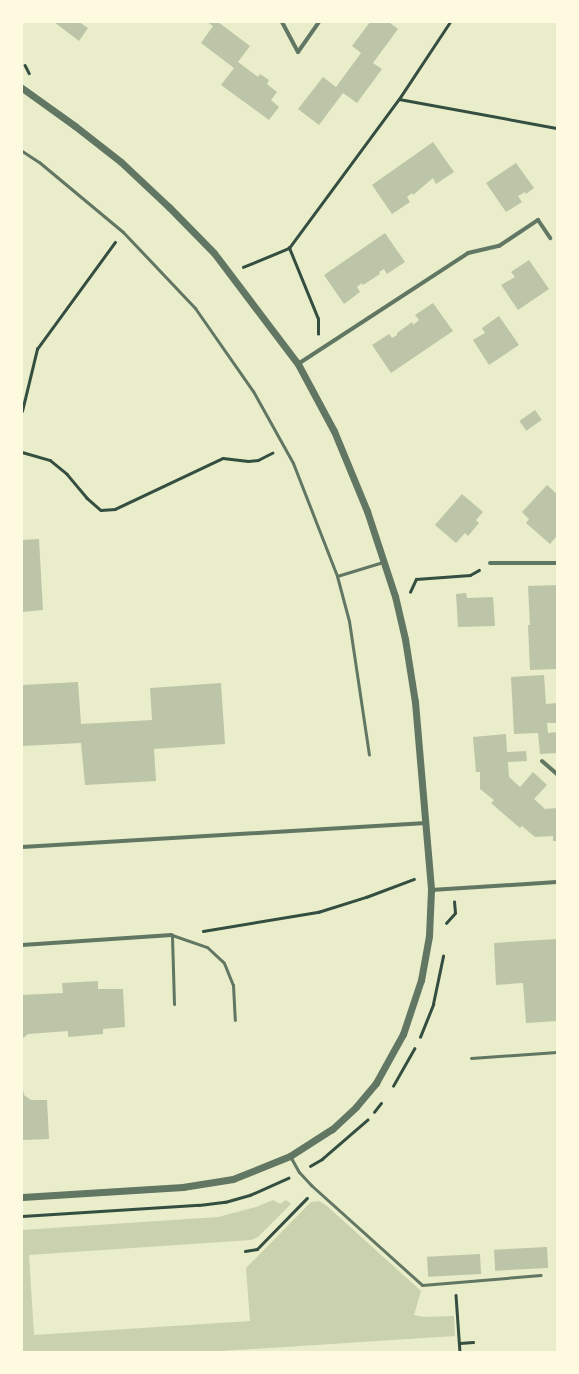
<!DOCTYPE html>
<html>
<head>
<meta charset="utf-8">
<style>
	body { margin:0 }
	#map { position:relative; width:579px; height:1374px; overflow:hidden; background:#e9edc9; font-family:Roboto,sans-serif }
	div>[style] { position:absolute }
	.green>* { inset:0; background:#cad2ad }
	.building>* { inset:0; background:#bcc5a7; transform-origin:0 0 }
	.path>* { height:2.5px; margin:-1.25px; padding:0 1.25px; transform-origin:1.25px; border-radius:1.25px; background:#344e41 }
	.service>* { height:3px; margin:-1.5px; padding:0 1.5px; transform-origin:1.5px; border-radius:1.5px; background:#617663 }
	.minor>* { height:4px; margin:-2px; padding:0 2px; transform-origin:2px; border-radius:2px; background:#617663 }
	.tertiary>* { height:7px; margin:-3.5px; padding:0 3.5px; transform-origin:3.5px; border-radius:3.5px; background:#617663 }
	span { translate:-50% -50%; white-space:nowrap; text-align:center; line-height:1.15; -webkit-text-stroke:3.5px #fefae0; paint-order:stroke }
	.frame { position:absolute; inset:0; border:23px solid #fefae0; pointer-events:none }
</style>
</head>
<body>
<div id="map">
	<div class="green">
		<i style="clip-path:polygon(273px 1200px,280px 1204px,286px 1200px,291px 1204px,258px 1237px,251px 1240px,29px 1255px,34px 1335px,250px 1321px,246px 1268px,311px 1202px,319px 1201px,327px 1206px,421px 1291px,414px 1315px,424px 1317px,454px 1316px,455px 1336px,206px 1352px,22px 1352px,22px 1230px,218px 1217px,256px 1207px)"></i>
	</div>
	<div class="building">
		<i style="clip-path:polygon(54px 22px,79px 22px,88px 28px,79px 41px)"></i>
		<i style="clip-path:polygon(207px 22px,218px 22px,250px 46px,238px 62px,258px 77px,260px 74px,269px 80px,267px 84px,277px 92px,271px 100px,279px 107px,269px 120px,221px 85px,234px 68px,201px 43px,213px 26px)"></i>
		<i style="clip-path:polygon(370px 22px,389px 22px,398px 29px,373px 63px,382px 69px,357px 103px,343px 93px,319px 125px,298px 109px,323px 77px,336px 87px,361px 53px,352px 46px)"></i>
		<i style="clip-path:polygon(433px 142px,454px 172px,436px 184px,433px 178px,413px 195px,412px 193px,407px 197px,410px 202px,392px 214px,372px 185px)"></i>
		<i style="clip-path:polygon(516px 163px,534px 188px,526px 194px,525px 192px,518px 196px,522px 202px,506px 212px,486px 183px)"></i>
		<i style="clip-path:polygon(385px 233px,405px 262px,387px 274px,384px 269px,379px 272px,380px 274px,363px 285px,362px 283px,357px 287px,360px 292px,344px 304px,324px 275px)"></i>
		<i style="clip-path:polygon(529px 260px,549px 289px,518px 310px,501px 285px,515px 277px,511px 272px)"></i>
		<i style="clip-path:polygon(433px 303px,453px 331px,391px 373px,372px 345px,389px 334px,392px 338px,397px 335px,397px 333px,412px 322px,413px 325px,419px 320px,415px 315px)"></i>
		<i style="clip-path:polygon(499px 316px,519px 345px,489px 365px,473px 340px,485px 333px,482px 328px)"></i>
		<i style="left:535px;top:410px;width:12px;height:19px;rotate:55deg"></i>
		<i style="clip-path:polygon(547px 485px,557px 494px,557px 536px,550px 544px,526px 523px,529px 519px,522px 512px)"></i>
		<i style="clip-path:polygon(462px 494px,483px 512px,476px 520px,479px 523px,468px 536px,465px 533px,456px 543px,435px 525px)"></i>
		<i style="clip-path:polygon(39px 539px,43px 610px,22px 612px,22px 540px)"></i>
		<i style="clip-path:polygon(557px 585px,557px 669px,530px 670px,528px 625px,530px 625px,528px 586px)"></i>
		<i style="clip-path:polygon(466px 593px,467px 598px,493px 597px,495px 626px,458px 627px,456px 594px)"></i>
		<i style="clip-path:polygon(544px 675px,546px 704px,557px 703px,557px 723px,547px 723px,548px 733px,557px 732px,557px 753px,540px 754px,538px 733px,514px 734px,511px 677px)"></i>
		<i style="clip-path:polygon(78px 682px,81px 724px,152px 720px,150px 688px,221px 683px,225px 744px,154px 749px,156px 781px,85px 785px,81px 743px,22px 746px,22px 685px)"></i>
		<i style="clip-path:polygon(506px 734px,507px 752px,526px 751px,527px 761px,508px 762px,509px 777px,520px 787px,533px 772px,547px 785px,534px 799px,545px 809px,557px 808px,557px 841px,553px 841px,553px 836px,535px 837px,522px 826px,520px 828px,491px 803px,494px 800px,480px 789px,480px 772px,476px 772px,473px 737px)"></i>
		<i style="clip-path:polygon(557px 939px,557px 1021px,526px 1023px,523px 983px,496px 985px,494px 943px)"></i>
		<i style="clip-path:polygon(98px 981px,98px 989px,123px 989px,125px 1027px,103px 1029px,103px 1034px,68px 1037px,68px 1031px,28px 1034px,22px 1039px,22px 995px,63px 993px,62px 983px)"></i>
		<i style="clip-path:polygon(22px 1084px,24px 1095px,31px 1100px,47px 1100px,49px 1139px,22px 1140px)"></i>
		<i style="left:547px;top:1247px;width:21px;height:53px;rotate:87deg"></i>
		<i style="left:480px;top:1254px;width:20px;height:53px;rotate:87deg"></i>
	</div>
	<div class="path">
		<i style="left:25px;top:65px;width:9px;rotate:63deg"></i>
		<i style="left:399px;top:99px;width:161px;rotate:10.4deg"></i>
		<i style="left:243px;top:267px;width:50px;rotate:-22.4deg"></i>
		<i style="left:318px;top:334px;width:15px;rotate:-90deg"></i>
		<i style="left:318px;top:319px;width:77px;rotate:-112.2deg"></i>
		<i style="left:289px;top:248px;width:185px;rotate:-53.6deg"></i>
		<i style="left:399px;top:99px;width:92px;rotate:-56.5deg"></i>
		<i style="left:22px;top:411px;width:64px;rotate:-76.4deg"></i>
		<i style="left:37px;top:349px;width:132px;rotate:-53.9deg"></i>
		<i style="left:22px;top:452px;width:29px;rotate:16deg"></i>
		<i style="left:50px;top:460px;width:22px;rotate:39deg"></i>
		<i style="left:67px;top:474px;width:31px;rotate:50deg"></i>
		<i style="left:87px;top:498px;width:18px;rotate:41deg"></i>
		<i style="left:101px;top:510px;width:14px;rotate:-4deg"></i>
		<i style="left:115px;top:509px;width:119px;rotate:-25.3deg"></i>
		<i style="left:223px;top:458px;width:25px;rotate:7deg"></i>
		<i style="left:248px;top:461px;width:10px;rotate:-6deg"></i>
		<i style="left:258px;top:460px;width:16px;rotate:-27deg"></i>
		<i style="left:410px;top:592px;width:14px;rotate:-65deg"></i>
		<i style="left:416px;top:579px;width:54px;rotate:-4.2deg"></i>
		<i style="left:470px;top:575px;width:10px;rotate:-29deg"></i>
		<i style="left:446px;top:923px;width:13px;rotate:-48deg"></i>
		<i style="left:455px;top:913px;width:11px;rotate:-95deg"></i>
		<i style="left:203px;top:931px;width:117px;rotate:-9.4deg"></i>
		<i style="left:318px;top:912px;width:50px;rotate:-17.4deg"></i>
		<i style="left:366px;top:897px;width:51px;rotate:-20.6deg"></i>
		<i style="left:420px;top:1037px;width:35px;rotate:-68deg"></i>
		<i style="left:433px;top:1004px;width:49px;rotate:-78.2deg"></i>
		<i style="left:393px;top:1086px;width:43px;rotate:-60.4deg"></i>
		<i style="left:374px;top:1112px;width:11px;rotate:-52deg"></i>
		<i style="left:310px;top:1166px;width:14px;rotate:-30deg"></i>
		<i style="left:322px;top:1159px;width:60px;rotate:-40.9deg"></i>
		<i style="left:22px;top:1216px;width:177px;rotate:-3.6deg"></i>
		<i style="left:199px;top:1205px;width:26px;rotate:-7deg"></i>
		<i style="left:225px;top:1202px;width:26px;rotate:-16deg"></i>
		<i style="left:250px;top:1195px;width:42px;rotate:-24.1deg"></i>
		<i style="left:245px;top:1251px;width:12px;rotate:-9deg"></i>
		<i style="left:257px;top:1249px;width:71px;rotate:-45.6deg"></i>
		<i style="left:456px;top:1295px;width:57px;rotate:86deg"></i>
		<i style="left:460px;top:1343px;width:13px;rotate:-4deg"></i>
	</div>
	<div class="service">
		<i style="left:22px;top:151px;width:20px;rotate:33deg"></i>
		<i style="left:39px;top:162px;width:109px;rotate:39.8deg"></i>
		<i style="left:123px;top:232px;width:105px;rotate:46.5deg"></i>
		<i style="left:195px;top:308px;width:101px;rotate:55.1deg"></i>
		<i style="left:253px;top:391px;width:82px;rotate:60.9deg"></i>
		<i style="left:293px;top:463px;width:121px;rotate:68.7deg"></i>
		<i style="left:337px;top:576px;width:47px;rotate:75.1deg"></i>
		<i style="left:349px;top:621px;width:135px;rotate:81.5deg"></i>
		<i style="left:337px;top:576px;width:48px;rotate:-16.9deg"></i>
		<i style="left:174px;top:1004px;width:69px;rotate:-91.7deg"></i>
		<i style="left:172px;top:935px;width:37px;rotate:19deg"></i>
		<i style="left:207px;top:947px;width:23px;rotate:43deg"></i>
		<i style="left:224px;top:963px;width:24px;rotate:68deg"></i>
		<i style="left:233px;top:985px;width:35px;rotate:87deg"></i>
		<i style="left:471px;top:1058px;width:86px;rotate:-4deg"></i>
		<i style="left:290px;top:1156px;width:18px;rotate:61deg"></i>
		<i style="left:299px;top:1172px;width:18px;rotate:47deg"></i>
		<i style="left:311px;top:1185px;width:149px;rotate:42deg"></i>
		<i style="left:422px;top:1285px;width:119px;rotate:-4.8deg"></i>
	</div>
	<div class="minor">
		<i style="left:282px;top:22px;width:34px;rotate:62deg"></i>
		<i style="left:298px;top:52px;width:37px;rotate:-55deg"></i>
		<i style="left:298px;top:364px;width:203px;rotate:-33.1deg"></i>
		<i style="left:468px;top:253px;width:32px;rotate:-13deg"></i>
		<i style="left:499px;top:246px;width:47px;rotate:-33.7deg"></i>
		<i style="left:538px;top:220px;width:22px;rotate:56deg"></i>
		<i style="left:490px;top:563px;width:67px"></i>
		<i style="left:542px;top:761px;width:20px;rotate:41deg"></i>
		<i style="left:22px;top:847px;width:405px;rotate:-3.4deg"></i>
		<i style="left:431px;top:890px;width:126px;rotate:-3.6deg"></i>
		<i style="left:22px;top:945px;width:150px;rotate:-3.8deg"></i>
	</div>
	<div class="tertiary">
		<i style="left:22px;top:88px;width:65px;rotate:35.6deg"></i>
		<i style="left:75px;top:126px;width:58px;rotate:38deg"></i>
		<i style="left:121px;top:162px;width:66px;rotate:43.2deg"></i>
		<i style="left:169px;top:207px;width:64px;rotate:45.6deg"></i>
		<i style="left:214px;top:253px;width:139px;rotate:52.9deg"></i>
		<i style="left:298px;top:364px;width:76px;rotate:61.8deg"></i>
		<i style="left:334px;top:431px;width:87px;rotate:67.6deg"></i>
		<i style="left:367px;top:511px;width:89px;rotate:71.8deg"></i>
		<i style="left:395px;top:596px;width:44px;rotate:76.9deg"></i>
		<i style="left:405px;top:639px;width:64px;rotate:81deg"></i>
		<i style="left:415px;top:702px;width:189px;rotate:85.1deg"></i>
		<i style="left:431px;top:890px;width:46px;rotate:92.5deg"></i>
		<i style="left:429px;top:936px;width:45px;rotate:100.3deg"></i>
		<i style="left:421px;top:980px;width:57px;rotate:108.4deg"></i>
		<i style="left:403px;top:1034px;width:56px;rotate:118.9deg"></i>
		<i style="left:376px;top:1083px;width:31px;rotate:130deg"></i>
		<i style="left:356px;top:1107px;width:33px;rotate:137deg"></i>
		<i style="left:332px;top:1129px;width:50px;rotate:147.3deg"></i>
		<i style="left:290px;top:1156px;width:61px;rotate:158deg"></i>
		<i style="left:233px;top:1179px;width:51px;rotate:170.9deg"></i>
		<i style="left:183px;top:1187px;width:161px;rotate:176.4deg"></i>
	</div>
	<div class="frame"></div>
</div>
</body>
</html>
